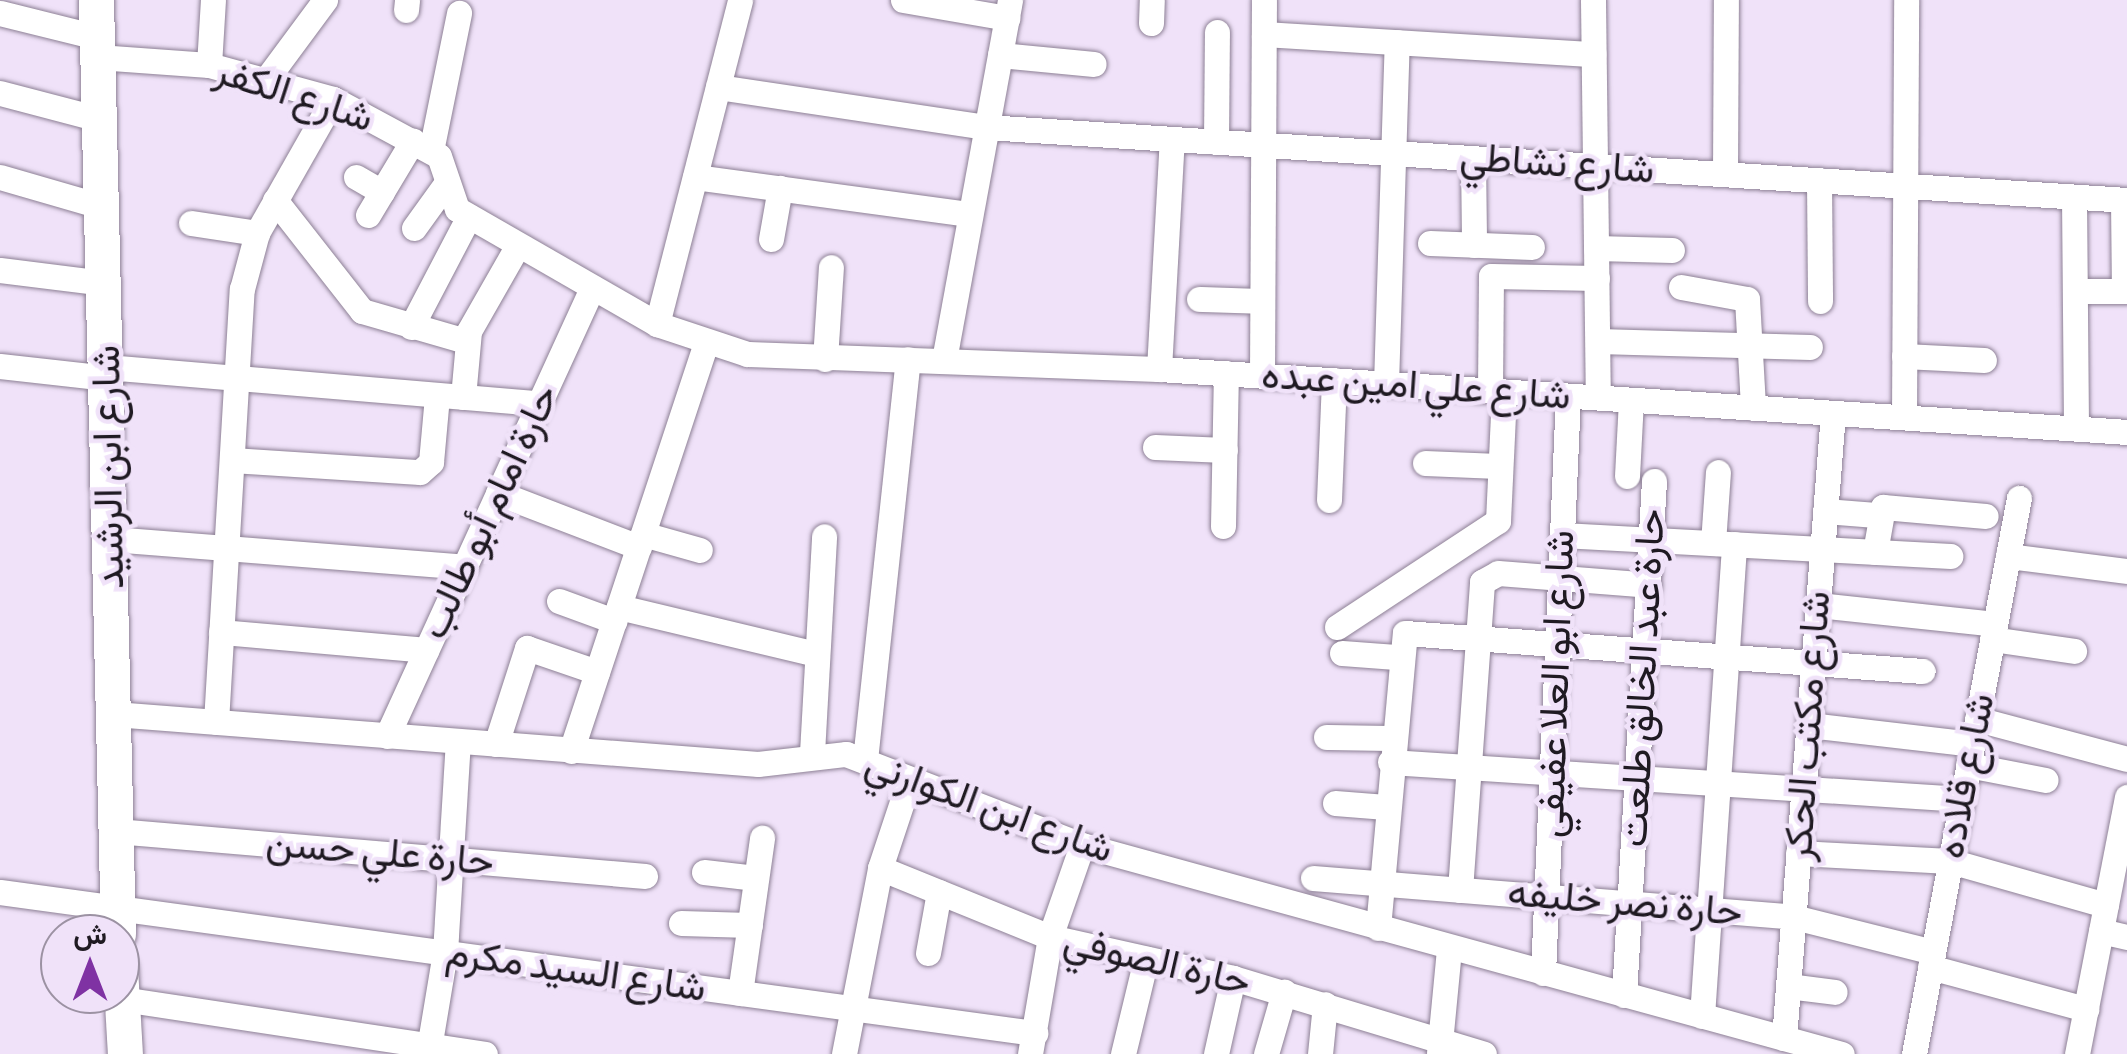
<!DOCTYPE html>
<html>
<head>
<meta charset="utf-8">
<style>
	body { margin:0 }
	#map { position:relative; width:2127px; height:1054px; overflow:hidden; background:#f0e2f9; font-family:"Alegreya Sans",Vazirmatn,sans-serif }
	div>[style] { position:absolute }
	.roads { filter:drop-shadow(0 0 2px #8d8095) drop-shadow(0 0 2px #8d8095) }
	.street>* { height:25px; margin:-12.5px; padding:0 12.5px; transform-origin:12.5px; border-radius:12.5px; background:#fff }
	.secondary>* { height:35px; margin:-17.5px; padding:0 17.5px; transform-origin:17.5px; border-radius:17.5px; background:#fff }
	span { translate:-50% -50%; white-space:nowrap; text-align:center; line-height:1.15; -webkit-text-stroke:9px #f0e2f9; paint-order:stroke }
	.street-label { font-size:40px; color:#1f1a22 }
	.north { position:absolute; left:40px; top:914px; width:100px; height:100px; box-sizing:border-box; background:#f0e2f9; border:2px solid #9c92a3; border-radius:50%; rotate:0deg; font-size:28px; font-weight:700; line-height:40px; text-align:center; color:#1f1a22 }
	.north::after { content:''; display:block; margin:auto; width:35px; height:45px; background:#7f32a3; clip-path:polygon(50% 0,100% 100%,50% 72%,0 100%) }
</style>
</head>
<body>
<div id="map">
	<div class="roads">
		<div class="street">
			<i style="left:903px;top:0;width:106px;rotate:9.8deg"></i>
			<i style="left:1593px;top:0;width:397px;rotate:89.3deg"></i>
			<i style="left:406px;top:10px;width:10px;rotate:-84deg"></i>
			<i style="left:0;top:13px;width:100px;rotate:13.9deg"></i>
			<i style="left:1151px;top:23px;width:23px;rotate:-88deg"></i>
			<i style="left:1264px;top:34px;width:330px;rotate:3.5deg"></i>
			<i style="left:1000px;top:55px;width:94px;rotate:5.5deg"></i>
			<i style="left:98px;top:57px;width:111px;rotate:4.1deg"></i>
			<i style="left:209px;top:65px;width:129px;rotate:15.3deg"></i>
			<i style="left:333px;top:99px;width:120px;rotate:28.3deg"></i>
			<i style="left:439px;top:156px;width:56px;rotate:71.2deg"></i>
			<i style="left:457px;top:209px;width:231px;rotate:29.9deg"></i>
			<i style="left:657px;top:324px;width:95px;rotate:18.4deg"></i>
			<i style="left:747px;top:354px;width:412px;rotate:2.1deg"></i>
			<i style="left:1159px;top:369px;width:970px;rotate:3.72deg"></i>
			<i style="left:209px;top:65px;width:65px;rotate:-86.5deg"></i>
			<i style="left:268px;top:77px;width:96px;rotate:-53.5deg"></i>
			<i style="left:718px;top:87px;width:271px;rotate:8.5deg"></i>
			<i style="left:986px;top:127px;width:1143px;rotate:3.66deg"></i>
			<i style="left:0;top:93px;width:102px;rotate:14.7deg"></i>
			<i style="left:1216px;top:142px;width:110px;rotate:-89.5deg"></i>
			<i style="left:431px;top:151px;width:141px;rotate:-78.5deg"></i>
			<i style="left:1473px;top:158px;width:87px;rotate:89.3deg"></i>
			<i style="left:1725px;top:174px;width:174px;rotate:-89.7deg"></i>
			<i style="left:0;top:177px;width:107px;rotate:16.2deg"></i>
			<i style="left:356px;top:177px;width:30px;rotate:30deg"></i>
			<i style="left:695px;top:177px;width:277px;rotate:7.7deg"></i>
			<i style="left:1819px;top:180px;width:121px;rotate:89.5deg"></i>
			<i style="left:2074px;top:197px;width:231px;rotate:89.5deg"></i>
			<i style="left:275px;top:200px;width:141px;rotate:51.9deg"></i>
			<i style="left:362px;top:311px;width:108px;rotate:16.1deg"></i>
			<i style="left:2123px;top:200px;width:91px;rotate:89.4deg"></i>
			<i style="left:368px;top:215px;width:87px;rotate:-59deg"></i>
			<i style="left:191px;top:223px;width:67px;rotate:8.6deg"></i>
			<i style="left:414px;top:228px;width:53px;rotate:-54.2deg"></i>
			<i style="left:771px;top:239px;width:52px;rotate:-80deg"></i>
			<i style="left:1430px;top:243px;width:102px;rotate:2.2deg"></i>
			<i style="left:1596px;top:248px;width:76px;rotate:1.5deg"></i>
			<i style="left:0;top:270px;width:106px;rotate:7.1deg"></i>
			<i style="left:1681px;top:287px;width:67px;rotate:10.3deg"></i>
			<i style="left:1747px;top:299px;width:109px;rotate:86.8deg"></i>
			<i style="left:2075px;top:291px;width:52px"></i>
			<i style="left:1199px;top:299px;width:63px;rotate:1.8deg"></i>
			<i style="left:657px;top:324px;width:334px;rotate:-75.6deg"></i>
			<i style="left:411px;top:327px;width:125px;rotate:-62.4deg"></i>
			<i style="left:1598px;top:341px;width:212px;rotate:1.6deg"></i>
			<i style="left:1904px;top:356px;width:80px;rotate:2.9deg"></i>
			<i style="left:825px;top:359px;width:92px;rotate:-86.3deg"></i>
			<i style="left:944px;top:360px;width:366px;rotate:-79.6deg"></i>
			<i style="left:0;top:366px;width:108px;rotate:6.4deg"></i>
			<i style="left:107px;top:367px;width:434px;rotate:4.8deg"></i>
			<i style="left:1159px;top:369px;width:230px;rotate:-86.8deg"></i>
			<i style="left:1262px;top:375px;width:375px;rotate:-89.7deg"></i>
			<i style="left:1386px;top:384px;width:342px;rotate:-88.2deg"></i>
			<i style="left:1490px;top:390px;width:114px;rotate:-89.5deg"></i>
			<i style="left:1491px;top:276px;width:106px;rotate:1.1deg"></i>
			<i style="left:463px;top:397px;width:66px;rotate:-84.8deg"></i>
			<i style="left:469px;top:331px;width:99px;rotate:-60.3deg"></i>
			<i style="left:1904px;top:417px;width:417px;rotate:-89.7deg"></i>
			<i style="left:1155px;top:447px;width:70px;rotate:2.5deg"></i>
			<i style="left:232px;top:460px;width:188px;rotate:3.7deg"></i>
			<i style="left:420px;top:472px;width:15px;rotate:-42deg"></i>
			<i style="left:431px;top:462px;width:66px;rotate:-84.8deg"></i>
			<i style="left:1425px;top:463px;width:73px;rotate:2.4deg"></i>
			<i style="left:1627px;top:476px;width:76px;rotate:-87deg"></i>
			<i style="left:498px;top:493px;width:151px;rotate:21deg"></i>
			<i style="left:1329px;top:500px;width:120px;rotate:-87.6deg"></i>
			<i style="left:1825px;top:511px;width:51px;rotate:4.5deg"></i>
			<i style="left:1223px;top:526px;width:153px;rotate:-88.9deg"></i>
			<i style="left:643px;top:534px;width:59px;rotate:15.7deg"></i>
			<i style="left:1562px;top:535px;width:389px;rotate:3.1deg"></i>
			<i style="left:111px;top:539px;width:355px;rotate:4.5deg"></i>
			<i style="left:1713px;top:543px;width:71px;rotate:-86deg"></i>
			<i style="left:1875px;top:552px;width:46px;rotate:-79.9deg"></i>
			<i style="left:1883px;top:507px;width:103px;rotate:5deg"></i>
			<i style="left:2008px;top:556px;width:120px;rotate:7.2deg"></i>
			<i style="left:559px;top:601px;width:59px;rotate:20deg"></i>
			<i style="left:1818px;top:605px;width:178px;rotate:6.1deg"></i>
			<i style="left:619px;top:607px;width:203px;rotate:13.4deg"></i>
			<i style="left:1337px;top:627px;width:193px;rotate:-33.4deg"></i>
			<i style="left:1498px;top:521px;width:129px;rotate:-87.3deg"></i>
			<i style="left:221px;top:632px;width:206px;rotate:5deg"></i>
			<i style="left:1992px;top:639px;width:83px;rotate:8.3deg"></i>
			<i style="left:1342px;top:653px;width:54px;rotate:4.2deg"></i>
			<i style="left:114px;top:714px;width:646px;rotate:4.44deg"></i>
			<i style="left:758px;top:764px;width:89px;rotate:-6.5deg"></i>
			<i style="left:846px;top:754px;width:253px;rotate:21.1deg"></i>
			<i style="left:1082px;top:845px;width:788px;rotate:15.38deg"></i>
			<i style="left:1977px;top:719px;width:155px;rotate:14.9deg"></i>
			<i style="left:216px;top:722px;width:434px;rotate:-86.6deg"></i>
			<i style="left:242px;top:289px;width:58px;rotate:-75deg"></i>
			<i style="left:257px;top:233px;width:154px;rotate:-60.4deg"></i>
			<i style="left:1809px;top:725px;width:164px;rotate:6.6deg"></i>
			<i style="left:387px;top:736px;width:493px;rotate:-65.4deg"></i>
			<i style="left:1326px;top:737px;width:65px;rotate:0.9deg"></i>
			<i style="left:496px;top:744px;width:101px;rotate:-72.1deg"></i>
			<i style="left:527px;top:648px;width:74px;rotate:18.9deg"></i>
			<i style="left:571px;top:751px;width:430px;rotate:-71.7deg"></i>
			<i style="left:812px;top:753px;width:217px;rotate:-86.8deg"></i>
			<i style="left:865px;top:760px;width:403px;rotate:-83.9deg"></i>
			<i style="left:1390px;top:762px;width:573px;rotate:3.7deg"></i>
			<i style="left:1968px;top:765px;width:79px;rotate:10.9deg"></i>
			<i style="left:1335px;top:803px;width:51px;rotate:4.5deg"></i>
			<i style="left:116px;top:831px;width:531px;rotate:4.86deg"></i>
			<i style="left:1798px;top:853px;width:152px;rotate:3deg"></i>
			<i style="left:1950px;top:861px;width:162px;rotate:15.8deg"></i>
			<i style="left:880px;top:868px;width:183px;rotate:22.1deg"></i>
			<i style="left:1050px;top:937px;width:188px;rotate:12.6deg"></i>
			<i style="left:1233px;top:978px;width:262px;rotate:16.8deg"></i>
			<i style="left:704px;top:872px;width:52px;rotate:6.6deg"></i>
			<i style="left:1313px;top:878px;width:483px;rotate:4.6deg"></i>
			<i style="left:1794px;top:917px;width:143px;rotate:14.1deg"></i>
			<i style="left:1460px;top:890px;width:309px;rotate:-85.9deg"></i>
			<i style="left:1482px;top:582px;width:18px;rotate:-29deg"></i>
			<i style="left:1498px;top:573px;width:151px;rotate:4.5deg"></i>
			<i style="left:0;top:892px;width:1045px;rotate:7.76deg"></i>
			<i style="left:681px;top:923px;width:69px;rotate:1.7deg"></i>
			<i style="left:1378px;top:928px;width:296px;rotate:-84.8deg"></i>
			<i style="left:1405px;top:633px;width:519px;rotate:4.2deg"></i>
			<i style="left:2101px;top:931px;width:27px;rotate:13deg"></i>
			<i style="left:928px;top:953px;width:62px;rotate:-79.8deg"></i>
			<i style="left:1930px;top:967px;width:162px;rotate:15.1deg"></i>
			<i style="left:1543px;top:973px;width:578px;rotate:-87.52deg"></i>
			<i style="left:1788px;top:986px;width:47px;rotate:7.3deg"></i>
			<i style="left:740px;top:993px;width:157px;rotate:-81.9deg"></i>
			<i style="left:1624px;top:995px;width:515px;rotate:-86.66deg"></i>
			<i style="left:122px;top:999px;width:367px;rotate:8.6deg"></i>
			<i style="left:1702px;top:1016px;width:473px;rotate:-86.1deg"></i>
			<i style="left:1784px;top:1038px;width:627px;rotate:-85.52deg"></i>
			<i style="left:1439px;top:1053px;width:104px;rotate:-84.5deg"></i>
			<i style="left:428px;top:1054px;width:103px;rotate:-80.5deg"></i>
			<i style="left:445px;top:952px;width:211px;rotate:-86.5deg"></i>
			<i style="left:844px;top:1054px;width:189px;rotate:-79deg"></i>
			<i style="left:880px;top:868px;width:92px;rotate:-71.6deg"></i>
			<i style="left:1030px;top:1054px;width:119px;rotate:-80.3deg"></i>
			<i style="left:1050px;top:937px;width:97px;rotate:-70.8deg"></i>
			<i style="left:1123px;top:1054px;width:98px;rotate:-76.4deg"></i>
			<i style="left:1216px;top:1054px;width:78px;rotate:-77.4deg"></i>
			<i style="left:1266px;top:1054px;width:65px;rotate:-73.8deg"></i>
			<i style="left:1320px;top:1054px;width:50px;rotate:-84.3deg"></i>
			<i style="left:1914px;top:1054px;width:566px;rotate:-79.31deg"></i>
			<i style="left:2077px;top:1054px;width:262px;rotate:-79deg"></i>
		</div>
		<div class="secondary">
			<i style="left:96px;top:0;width:934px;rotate:88.65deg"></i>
			<i style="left:120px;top:968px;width:86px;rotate:86.7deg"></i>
		</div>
	</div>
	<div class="street-label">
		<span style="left:294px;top:95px;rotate:18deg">شارع الكفر</span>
		<span style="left:1557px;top:164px;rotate:4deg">شارع نشاطي</span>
		<span style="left:1416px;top:386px;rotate:4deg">شارع علي امين عبده</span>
		<span style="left:109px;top:467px;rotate:-91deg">شارع ابن الرشيد</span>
		<span style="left:490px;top:512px;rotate:-65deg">حارة امام أبو طالب</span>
		<span style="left:1643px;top:678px;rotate:-87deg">حارة عبد الخالق طلعت</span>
		<span style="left:1556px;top:684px;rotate:-88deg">شارع ابو العلا عفيفي</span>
		<span style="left:1808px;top:726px;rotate:-86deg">شارع مكتب الحكر</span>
		<span style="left:1966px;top:776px;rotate:-79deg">شارع قلاده</span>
		<span style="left:989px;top:807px;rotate:20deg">شارع ابن الكوارني</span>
		<span style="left:380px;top:853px;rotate:5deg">حارة علي حسن</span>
		<span style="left:1625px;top:903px;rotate:5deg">حارة نصر خليفه</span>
		<span style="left:1157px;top:962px;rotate:13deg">حارة الصوفي</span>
		<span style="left:576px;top:971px;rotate:8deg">شارع السيد مكرم</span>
	</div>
	<div class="north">ش</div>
</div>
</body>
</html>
